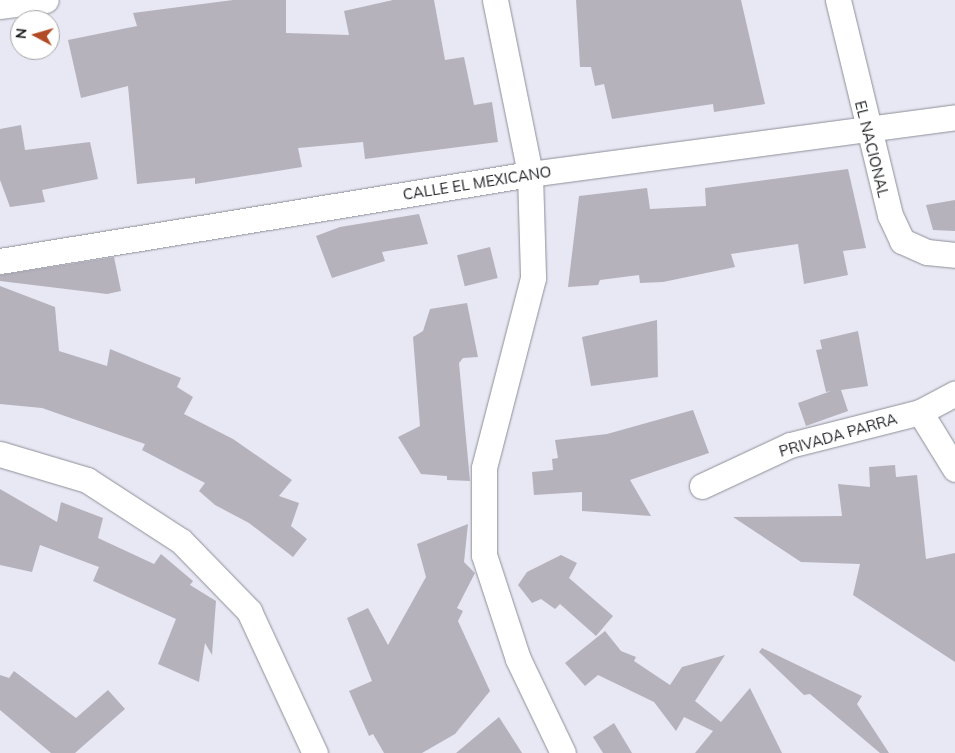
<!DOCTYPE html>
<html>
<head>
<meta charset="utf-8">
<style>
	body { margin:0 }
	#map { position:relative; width:955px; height:753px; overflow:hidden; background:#e7e8f3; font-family:Mulish,sans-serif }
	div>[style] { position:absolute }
	.building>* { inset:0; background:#b6b2bc; transform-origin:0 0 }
	.roads { filter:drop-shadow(0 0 1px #8d8f99) drop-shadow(0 0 1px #8d8f99) }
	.minor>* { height:25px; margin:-12.5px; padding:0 12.5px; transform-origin:12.5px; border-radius:12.5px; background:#fff }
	span { translate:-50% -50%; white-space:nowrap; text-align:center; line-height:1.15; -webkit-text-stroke:4px #fff; paint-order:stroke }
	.street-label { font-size:15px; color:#1c1d21 }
	.north { position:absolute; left:10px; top:10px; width:50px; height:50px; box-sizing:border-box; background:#fff; border:1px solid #a4a5a6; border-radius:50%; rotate:276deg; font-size:14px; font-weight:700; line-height:20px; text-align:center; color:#1c1d21 }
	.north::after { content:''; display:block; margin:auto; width:18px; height:22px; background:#b24a25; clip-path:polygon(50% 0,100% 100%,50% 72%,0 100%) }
</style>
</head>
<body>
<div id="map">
	<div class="building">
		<i style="clip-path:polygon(233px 0,286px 0,286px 33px,349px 35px,344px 11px,393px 0,434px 0,445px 60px,464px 57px,474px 105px,492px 102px,498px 142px,365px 159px,363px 142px,298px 148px,302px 167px,195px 184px,195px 178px,137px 184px,128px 86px,81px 98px,68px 40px,137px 26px,133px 13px)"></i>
		<i style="clip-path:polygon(576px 0,741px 0,765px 104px,714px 112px,713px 104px,612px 119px,604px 84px,595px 86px,591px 67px,580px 67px)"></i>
		<i style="clip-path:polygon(21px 125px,25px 150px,90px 142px,98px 179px,42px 190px,45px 202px,10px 207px,0 180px,0 129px)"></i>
		<i style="clip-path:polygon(848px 169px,866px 248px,843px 251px,848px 275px,804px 284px,798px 244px,731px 254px,735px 267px,663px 282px,640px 283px,639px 275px,600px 280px,598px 285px,568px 287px,579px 196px,647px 188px,650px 209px,706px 206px,705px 188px)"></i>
		<i style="clip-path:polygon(955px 200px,955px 231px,933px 230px,926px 205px)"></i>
		<i style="clip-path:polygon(419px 214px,428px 244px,382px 252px,385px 261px,332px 278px,316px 236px,340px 227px)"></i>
		<i style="left:490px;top:247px;width:32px;height:34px;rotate:76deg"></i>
		<i style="clip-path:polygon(114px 257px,121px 291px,107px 294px,0 281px,0 275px)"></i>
		<i style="clip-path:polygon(0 286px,55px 307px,59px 351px,107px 366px,110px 349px,181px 378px,177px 387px,193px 397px,184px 414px,233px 439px,292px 480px,279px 496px,299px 503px,291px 526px,307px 539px,293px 557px,249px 523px,215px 505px,199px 491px,205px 483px,142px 450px,145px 444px,42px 408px,0 404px)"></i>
		<i style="clip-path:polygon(467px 303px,478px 357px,463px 358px,459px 363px,470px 481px,447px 480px,447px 476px,421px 474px,398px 437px,420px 426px,413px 337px,423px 331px,430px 309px)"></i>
		<i style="clip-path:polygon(657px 320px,658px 377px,591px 386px,582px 337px)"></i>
		<i style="clip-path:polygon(858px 331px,868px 386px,841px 390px,848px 411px,806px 426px,798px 403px,831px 391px,826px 392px,816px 350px,822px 349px,820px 340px)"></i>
		<i style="clip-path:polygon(693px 410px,709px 453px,630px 480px,651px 516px,582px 511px,582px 492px,534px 495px,532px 472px,553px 470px,552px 459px,558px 458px,555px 440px,607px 434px)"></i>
		<i style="clip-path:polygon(895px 465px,896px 477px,917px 475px,926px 559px,955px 553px,955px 662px,853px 595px,860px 564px,801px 562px,733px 517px,842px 516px,838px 484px,870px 487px,869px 467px)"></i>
		<i style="clip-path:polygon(0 489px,57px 522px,61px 502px,103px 518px,98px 538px,154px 564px,161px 554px,193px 581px,190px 585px,216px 601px,212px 655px,205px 643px,199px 682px,158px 664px,176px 619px,93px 581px,99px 567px,40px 545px,32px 572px,0 565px)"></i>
		<i style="clip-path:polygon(468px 524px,464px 562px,475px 573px,457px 608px,463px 611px,458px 621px,490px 691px,455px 734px,422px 753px,384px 753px,373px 734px,369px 736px,349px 691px,372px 681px,347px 618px,368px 608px,388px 645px,426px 577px,417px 544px)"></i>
		<i style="clip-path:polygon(561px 555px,577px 563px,569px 578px,613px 616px,596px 636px,560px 604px,555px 609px,541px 599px,532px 603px,518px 585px,527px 572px)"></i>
		<i style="clip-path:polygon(605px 631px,621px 651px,636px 657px,634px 661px,670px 685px,682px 667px,725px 655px,695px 701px,721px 722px,750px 688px,782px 753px,695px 753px,713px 731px,684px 717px,676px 731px,654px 702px,598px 675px,585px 686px,565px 663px)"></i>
		<i style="clip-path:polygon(762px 648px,862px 696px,857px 704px,889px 753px,880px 753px,810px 694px,804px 695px,759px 652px)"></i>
		<i style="clip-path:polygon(14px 671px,76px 718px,108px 690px,125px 709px,75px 753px,51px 753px,0 710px,0 675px,9px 678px)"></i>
		<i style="clip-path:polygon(499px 717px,522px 753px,456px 753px)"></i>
		<i style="clip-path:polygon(614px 723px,632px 753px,603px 753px,593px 737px)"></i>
	</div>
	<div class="roads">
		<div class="minor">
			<i style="left:495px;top:0;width:177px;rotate:78.6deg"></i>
			<i style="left:530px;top:174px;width:104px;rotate:88.3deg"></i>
			<i style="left:533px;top:278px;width:196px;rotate:104.5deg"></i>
			<i style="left:484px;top:468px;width:87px;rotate:90deg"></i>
			<i style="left:484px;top:555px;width:109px;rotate:71.9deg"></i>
			<i style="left:518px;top:659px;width:104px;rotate:64.4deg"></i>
			<i style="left:838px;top:0;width:221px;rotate:76.4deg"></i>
			<i style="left:890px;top:215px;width:29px;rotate:65deg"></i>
			<i style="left:902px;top:241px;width:27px;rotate:24deg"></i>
			<i style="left:927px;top:252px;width:28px;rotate:6deg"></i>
			<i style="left:0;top:6px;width:46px;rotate:-7.4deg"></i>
			<i style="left:0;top:261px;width:537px;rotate:-9.32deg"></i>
			<i style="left:530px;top:174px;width:429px;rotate:-7.6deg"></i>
			<i style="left:920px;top:412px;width:67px;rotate:58.4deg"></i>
			<i style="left:0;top:454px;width:91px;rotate:16.6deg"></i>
			<i style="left:87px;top:480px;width:112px;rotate:33deg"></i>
			<i style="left:181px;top:541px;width:98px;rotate:45.8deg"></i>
			<i style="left:249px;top:611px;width:157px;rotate:65.1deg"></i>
			<i style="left:702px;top:486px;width:97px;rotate:-25deg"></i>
			<i style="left:790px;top:445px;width:134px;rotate:-14.2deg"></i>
			<i style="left:920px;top:412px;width:40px;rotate:-28deg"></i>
		</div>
	</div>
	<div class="street-label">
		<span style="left:872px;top:149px;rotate:76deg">EL NACIONAL</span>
		<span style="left:477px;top:183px;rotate:-9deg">CALLE EL MEXICANO</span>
		<span style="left:838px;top:435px;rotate:-16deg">PRIVADA PARRA</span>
	</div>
	<div class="north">N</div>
</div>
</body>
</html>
